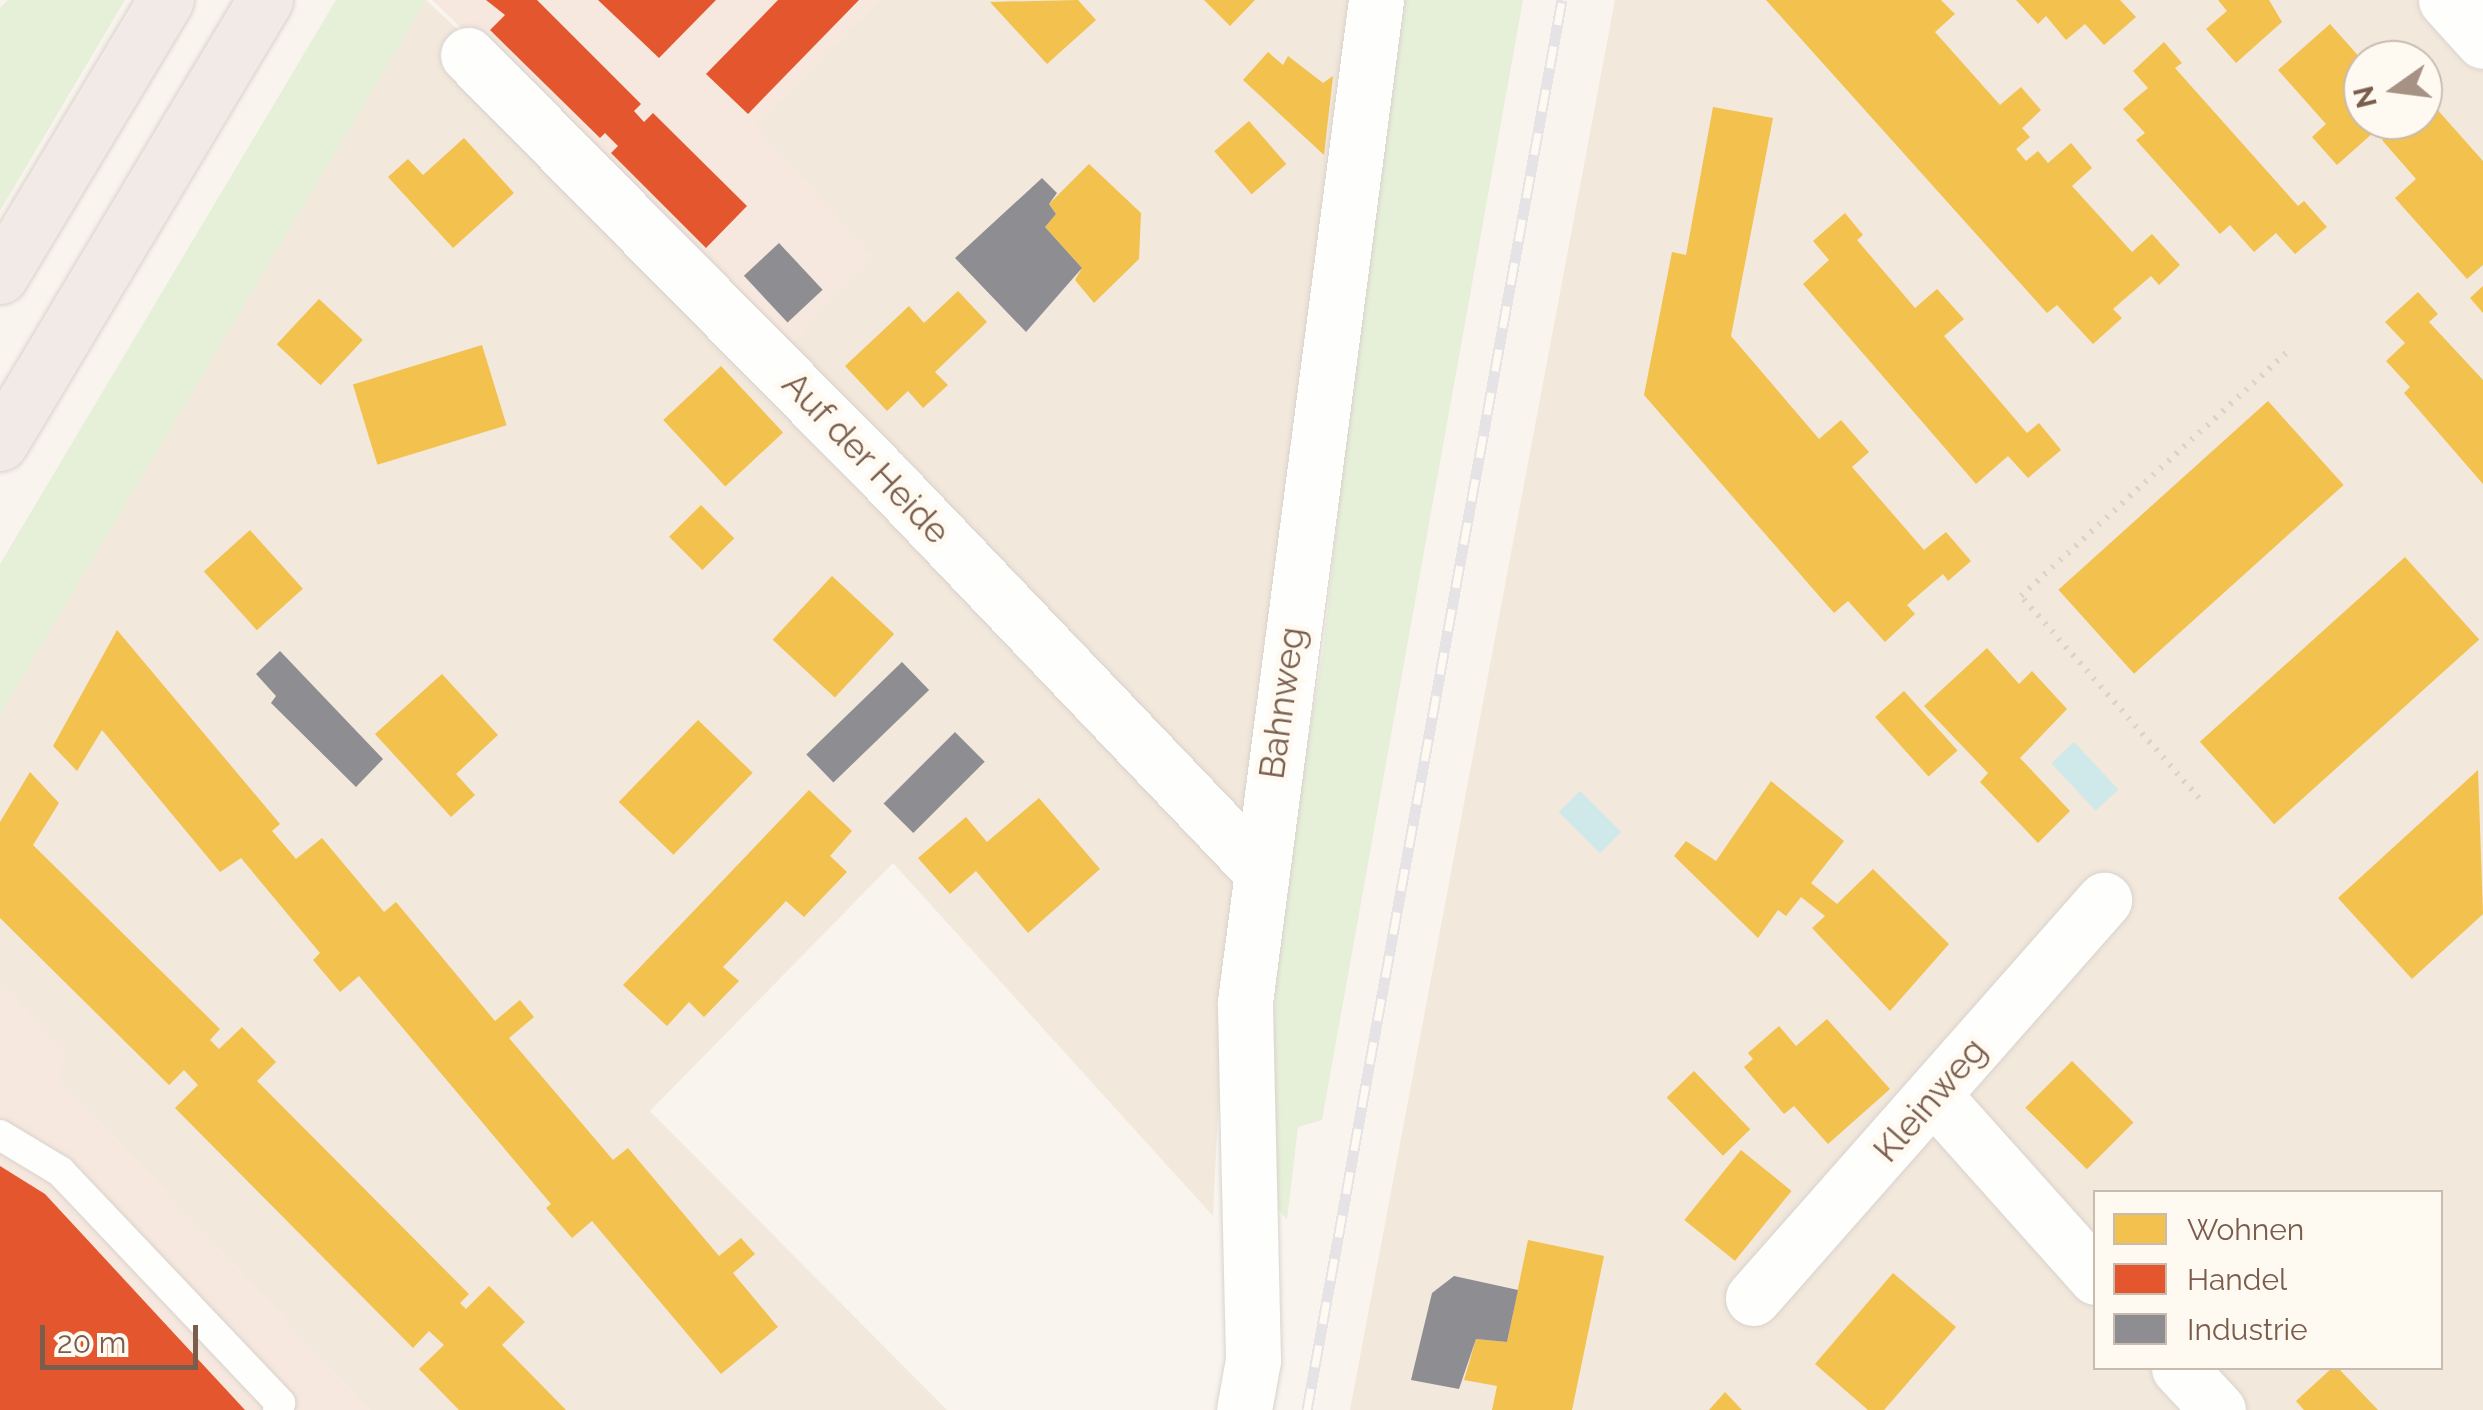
<!DOCTYPE html>
<html>
<head>
<meta charset="utf-8">
<style>
	body { margin:0 }
	#map { position:relative; width:2483px; height:1410px; overflow:hidden; background:#f9f5ee; font-family:Raleway,sans-serif }
	div>[style] { position:absolute }
	.residential>* { inset:0; background:#f2e8dc }
	.commercial>* { inset:0; background:#f6e8df }
	.green>* { inset:0; background:#e6f0d9 }
	.water>* { inset:0; background:#cfe8ea; transform-origin:0 0 }
	.homes>* { inset:0; background:#f2c14e; transform-origin:0 0 }
	.shops>* { inset:0; background:#e4572e }
	.industry>* { inset:0; background:#8d8d92; transform-origin:0 0 }
	.path>* { height:6px; margin-top:-3px; transform-origin:0; background:repeating-linear-gradient(90deg,#dbd4ce 0 2.5px,transparent 0 10.5px) }
	.roads { filter:drop-shadow(0 0 2px #d9d2cc) drop-shadow(0 0 2px #d9d2cc) }
	.service>* { height:30px; margin:-15px; padding:0 15px; transform-origin:15px; border-radius:15px; background:#fefefc }
	.minor>* { height:55px; margin:-27.5px; padding:0 27.5px; transform-origin:27.5px; border-radius:27.5px; background:#fefefc }
	.motorway>* { height:55px; margin:-27.5px; padding:0 27.5px; transform-origin:27.5px; border-radius:27.5px; background:#f2eae6 }
	.rail>* { height:11px; margin-top:-5.5px; transform-origin:0; background:repeating-linear-gradient(90deg,#fffaf1 0 22px,#e5e3e6 0 44px); box-sizing:border-box; border-block:2px solid #e5e3e6 }
	span { translate:-50% -50%; white-space:nowrap; text-align:center; line-height:1.15; -webkit-text-stroke:10px #fffaf1; paint-order:stroke }
	.street-label { font-size:35px; color:#7a5d4c }
	.legend { position:absolute; left:2093px; top:1190px; width:350px; height:180px; box-sizing:border-box; background:#fffaf1; border:2px solid #cabbaf; margin:0; padding:12px 18px; list-style:none; font-size:30px; color:#7a5d4c }
	.legend li { display:flex; align-items:center; gap:20px; height:50px }
	.legend b { width:50px; border:2px solid #cabbaf }
	.north { position:absolute; left:2343px; top:40px; width:100px; height:100px; box-sizing:border-box; background:#fffaf1; border:2px solid #cabbaf; border-radius:50%; rotate:256deg; font-size:28px; font-weight:700; line-height:40px; text-align:center; color:#7a5d4c }
	.north::after { content:''; display:block; margin:auto; width:35px; height:45px; background:#a69285; clip-path:polygon(50% 0,100% 100%,50% 72%,0 100%) }
	.scale { position:absolute; left:40px; top:1325px; width:158px; height:45px; box-sizing:border-box; border:5px solid #7a5d4c; border-top:0; padding-left:12px; font-size:30px; line-height:35px; white-space:nowrap; color:#7a5d4c; -webkit-text-stroke:8px #fffaf1; paint-order:stroke }
</style>
</head>
<body>
<div id="map">
	<div class="residential">
		<i style="clip-path:polygon(426px 0,792px 341px,873px 257px,753px 125px,877px 0,1362px 0,1225px 960px,1213px 1216px,893px 863px,650px 1111px,947px 1410px,369px 1410px,58px 1078px,66px 1054px,0 983px,0 715px)"></i>
		<i style="clip-path:polygon(evenodd,1615px 0,2483px 0,2483px 1410px,1350px 1410px,1615px 0,2363px 60px,2423px 60px,2423px 120px,2363px 120px,2363px 60px,1615px 0,2096px 1192px,2440px 1192px,2440px 1368px,2096px 1368px,2096px 1192px)"></i>
	</div>
	<div class="commercial">
		<i style="clip-path:polygon(432px 0,877px 0,754px 125px,873px 257px,792px 341px)"></i>
		<i style="clip-path:polygon(0 983px,67px 1054px,58px 1078px,369px 1410px,0 1410px)"></i>
	</div>
	<div class="green">
		<i style="clip-path:polygon(8px 0,125px 0,0 211px,0 8px)"></i>
		<i style="clip-path:polygon(336px 0,426px 0,0 715px,0 564px)"></i>
		<i style="clip-path:polygon(1401px 0,1523px 0,1322px 1120px,1298px 1127px,1287px 1220px,1266px 1193px,1279px 916px,1323px 651px,1388px 58px)"></i>
	</div>
	<div class="water">
		<i style="left:2074px;top:742px;width:65px;height:31px;rotate:47deg"></i>
		<i style="left:1580px;top:791px;width:58px;height:30px;rotate:45deg"></i>
	</div>
	<div class="homes">
		<i style="clip-path:polygon(1078px 0,1096px 20px,1047px 64px,990px 2px)"></i>
		<i style="clip-path:polygon(1204px 0,1255px 0,1230px 26px)"></i>
		<i style="clip-path:polygon(1766px 0,1941px 0,1955px 14px,1935px 32px,2000px 105px,2021px 87px,2041px 110px,2022px 128px,2030px 137px,2016px 149px,2026px 161px,2038px 151px,2048px 163px,2071px 143px,2092px 168px,2072px 186px,2132px 252px,2152px 234px,2180px 265px,2159px 285px,2151px 276px,2113px 309px,2122px 318px,2093px 344px,2057px 305px,2047px 313px)"></i>
		<i style="clip-path:polygon(2016px 0,2120px 0,2136px 17px,2104px 45px,2085px 24px,2066px 40px,2046px 16px,2038px 24px)"></i>
		<i style="clip-path:polygon(2218px 0,2269px 0,2282px 22px,2236px 63px,2206px 29px,2227px 11px)"></i>
		<i style="clip-path:polygon(2330px 24px,2363px 61px,2363px 120px,2383px 124px,2337px 165px,2312px 137px,2326px 124px,2278px 70px)"></i>
		<i style="clip-path:polygon(2164px 42px,2182px 63px,2175px 68px,2298px 206px,2304px 201px,2327px 227px,2295px 254px,2276px 233px,2254px 252px,2230px 225px,2220px 234px,2136px 140px,2145px 133px,2123px 109px,2148px 88px,2133px 71px)"></i>
		<i style="clip-path:polygon(1268px 52px,1283px 65px,1288px 56px,1323px 83px,1333px 76px,1324px 155px,1243px 80px)"></i>
		<i style="clip-path:polygon(2427px 98px,2483px 161px,2483px 265px,2467px 279px,2395px 198px,2416px 179px,2382px 140px,2404px 120px,2423px 120px)"></i>
		<i style="clip-path:polygon(1713px 107px,1773px 118px,1731px 336px,1819px 439px,1841px 420px,1869px 452px,1852px 467px,1924px 550px,1946px 532px,1971px 561px,1948px 581px,1943px 574px,1907px 605px,1915px 614px,1885px 642px,1848px 601px,1834px 613px,1644px 395px,1672px 252px,1686px 255px)"></i>
		<i style="left:1249px;top:121px;width:57px;height:46px;rotate:49deg"></i>
		<i style="clip-path:polygon(464px 138px,514px 193px,453px 248px,388px 177px,408px 159px,423px 175px)"></i>
		<i style="clip-path:polygon(1089px 164px,1141px 213px,1139px 259px,1094px 303px,1075px 280px,1082px 268px,1045px 227px,1056px 214px,1049px 204px)"></i>
		<i style="clip-path:polygon(1845px 213px,1863px 235px,1857px 240px,1915px 308px,1937px 289px,1964px 319px,1944px 336px,2027px 433px,2039px 423px,2061px 450px,2028px 478px,2008px 456px,1976px 484px,1803px 284px,1829px 260px,1813px 241px)"></i>
		<i style="clip-path:polygon(2483px 286px,2483px 313px,2470px 298px)"></i>
		<i style="clip-path:polygon(958px 291px,987px 322px,935px 372px,948px 385px,923px 408px,908px 391px,887px 411px,845px 366px,909px 306px,924px 323px)"></i>
		<i style="clip-path:polygon(2418px 292px,2438px 314px,2429px 322px,2483px 380px,2483px 484px,2404px 393px,2410px 387px,2386px 361px,2405px 343px,2385px 322px)"></i>
		<i style="left:319px;top:299px;width:60px;height:62px;rotate:43deg"></i>
		<i style="left:482px;top:345px;width:84px;height:135px;rotate:73deg"></i>
		<i style="left:721px;top:366px;width:91px;height:79px;rotate:47deg"></i>
		<i style="left:2268px;top:401px;width:113px;height:282px;rotate:48deg"></i>
		<i style="left:701px;top:505px;width:47px;height:45px;rotate:45deg"></i>
		<i style="left:250px;top:530px;width:79px;height:62px;rotate:48deg"></i>
		<i style="left:2405px;top:557px;width:111px;height:276px;rotate:48deg"></i>
		<i style="left:832px;top:576px;width:85px;height:87px;rotate:43deg"></i>
		<i style="clip-path:polygon(117px 630px,280px 824px,272px 831px,296px 859px,322px 838px,384px 912px,396px 902px,495px 1021px,520px 1000px,534px 1017px,509px 1038px,613px 1160px,628px 1148px,719px 1256px,741px 1238px,755px 1254px,733px 1273px,778px 1327px,721px 1374px,592px 1221px,572px 1238px,546px 1208px,551px 1204px,359px 976px,340px 992px,313px 960px,320px 953px,241px 858px,220px 872px,102px 730px,77px 771px,53px 746px)"></i>
		<i style="clip-path:polygon(1987px 648px,2019px 684px,2032px 671px,2067px 709px,2020px 758px,2070px 811px,2038px 843px,1980px 782px,1988px 773px,1924px 706px)"></i>
		<i style="clip-path:polygon(442px 674px,498px 735px,456px 774px,475px 795px,451px 817px,375px 734px)"></i>
		<i style="left:1904px;top:691px;width:80px;height:39px;rotate:48deg"></i>
		<i style="left:698px;top:720px;width:76px;height:114px;rotate:44deg"></i>
		<i style="clip-path:polygon(2478px 770px,2483px 914px,2412px 979px,2338px 898px)"></i>
		<i style="clip-path:polygon(30px 772px,59px 803px,33px 845px,220px 1029px,210px 1040px,219px 1049px,242px 1027px,276px 1062px,257px 1081px,469px 1294px,460px 1303px,466px 1309px,489px 1286px,525px 1322px,502px 1345px,566px 1410px,459px 1410px,419px 1369px,444px 1345px,429px 1331px,413px 1348px,175px 1108px,198px 1085px,184px 1070px,169px 1085px,0 918px,0 822px)"></i>
		<i style="clip-path:polygon(1771px 781px,1844px 841px,1811px 883px,1837px 904px,1873px 869px,1949px 944px,1890px 1011px,1812px 928px,1825px 916px,1801px 897px,1786px 916px,1778px 910px,1758px 938px,1674px 856px,1686px 841px,1716px 861px)"></i>
		<i style="clip-path:polygon(809px 790px,852px 831px,830px 856px,847px 872px,804px 917px,786px 901px,723px 967px,739px 981px,704px 1017px,689px 1002px,667px 1026px,623px 985px)"></i>
		<i style="clip-path:polygon(1039px 798px,1100px 869px,1028px 933px,976px 871px,950px 894px,918px 858px,966px 817px,987px 842px)"></i>
		<i style="clip-path:polygon(1827px 1019px,1890px 1089px,1828px 1144px,1794px 1106px,1784px 1114px,1744px 1067px,1753px 1059px,1748px 1053px,1779px 1026px,1796px 1046px)"></i>
		<i style="left:2072px;top:1061px;width:87px;height:66px;rotate:45deg"></i>
		<i style="left:1694px;top:1071px;width:81px;height:38px;rotate:46deg"></i>
		<i style="left:1741px;top:1150px;width:65px;height:90px;rotate:39deg"></i>
		<i style="clip-path:polygon(1528px 1240px,1604px 1256px,1572px 1410px,1492px 1410px,1497px 1386px,1464px 1380px,1476px 1339px,1507px 1342px)"></i>
		<i style="clip-path:polygon(1893px 1273px,1956px 1327px,1884px 1410px,1868px 1410px,1815px 1364px)"></i>
		<i style="clip-path:polygon(2332px 1368px,2338px 1368px,2378px 1410px,2304px 1410px,2296px 1401px)"></i>
		<i style="clip-path:polygon(1725px 1392px,1742px 1410px,1709px 1410px)"></i>
	</div>
	<div class="shops">
		<i style="clip-path:polygon(486px 0,537px 0,641px 104px,634px 111px,644px 122px,653px 113px,747px 206px,706px 248px,611px 153px,618px 146px,605px 133px,600px 138px,490px 30px,505px 15px)"></i>
		<i style="clip-path:polygon(598px 0,716px 0,659px 58px)"></i>
		<i style="clip-path:polygon(778px 0,859px 0,748px 114px,706px 74px)"></i>
		<i style="clip-path:polygon(0 1166px,45px 1194px,245px 1410px,0 1410px)"></i>
	</div>
	<div class="industry">
		<i style="clip-path:polygon(1042px 178px,1057px 193px,1049px 204px,1056px 214px,1045px 227px,1082px 268px,1026px 332px,955px 258px)"></i>
		<i style="left:779px;top:243px;width:64px;height:48px;rotate:47deg"></i>
		<i style="clip-path:polygon(280px 651px,383px 759px,356px 787px,271px 703px,276px 696px,256px 674px)"></i>
		<i style="left:902px;top:662px;width:39px;height:133px;rotate:46deg"></i>
		<i style="left:955px;top:732px;width:42px;height:101px;rotate:45deg"></i>
		<i style="clip-path:polygon(1454px 1276px,1518px 1290px,1507px 1342px,1476px 1339px,1459px 1389px,1411px 1380px,1432px 1293px)"></i>
	</div>
	<div class="path">
		<i style="left:2199px;top:798px;width:269px;rotate:-131.4deg"></i>
		<i style="left:2021px;top:596px;width:364px;rotate:-42.5deg"></i>
	</div>
	<div class="roads">
		<div class="service">
			<i style="left:0;top:1135px;width:70px;rotate:31deg"></i>
			<i style="left:60px;top:1171px;width:320px;rotate:46.5deg"></i>
			<i style="left:280px;top:1403px;width:7px;rotate:106deg"></i>
		</div>
		<div class="minor">
			<i style="left:2446px;top:0;width:55px;rotate:47.9deg"></i>
			<i style="left:468px;top:55px;width:593px;rotate:45.34deg"></i>
			<i style="left:885px;top:477px;width:540px;rotate:46.35deg"></i>
			<i style="left:1934px;top:1096px;width:243px;rotate:48.2deg"></i>
			<i style="left:1753px;top:1298px;width:531px;rotate:-48.59deg"></i>
			<i style="left:2179px;top:1368px;width:57px;rotate:47.1deg"></i>
			<i style="left:1244px;top:1410px;width:51px;rotate:-79.8deg"></i>
			<i style="left:1253px;top:1360px;width:358px;rotate:-91.3deg"></i>
			<i style="left:1245px;top:1002px;width:1011px;rotate:-82.55deg"></i>
		</div>
		<div class="motorway">
			<i style="left:0;top:276px;width:322px;rotate:-59deg"></i>
			<i style="left:0;top:443px;width:516px;rotate:-59.11deg"></i>
		</div>
	</div>
	<div class="rail">
		<i style="left:1307px;top:1410px;width:1433px;rotate:-79.75deg"></i>
	</div>
	<div class="street-label">
		<span style="left:866px;top:458px;rotate:46deg">Auf der Heide</span>
		<span style="left:1282px;top:703px;rotate:-82deg">Bahnweg</span>
		<span style="left:1930px;top:1100px;rotate:-49deg">Kleinweg</span>
	</div>
	<ul class="legend">
	<li><b style="height:28px;background:#f2c14e"></b>Wohnen</li>
	<li><b style="height:28px;background:#e4572e"></b>Handel</li>
	<li><b style="height:28px;background:#8d8d92"></b>Industrie</li>
	</ul>
	<div class="north">N</div>
	<div class="scale">20 m</div>
</div>
</body>
</html>
